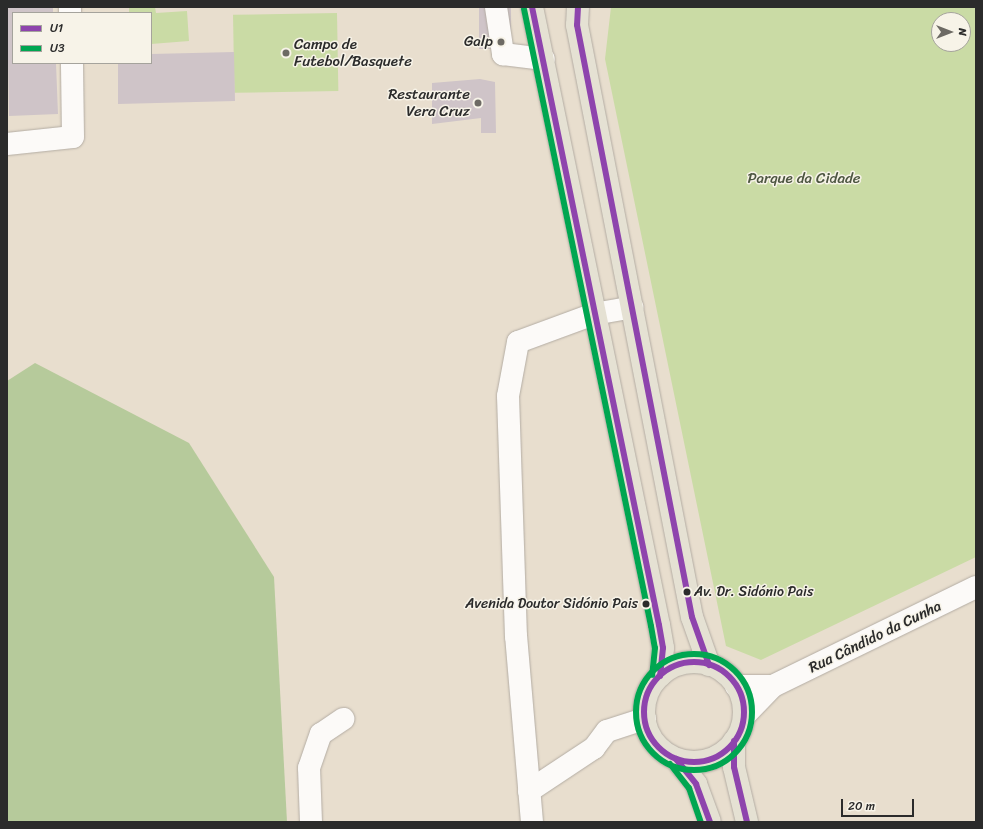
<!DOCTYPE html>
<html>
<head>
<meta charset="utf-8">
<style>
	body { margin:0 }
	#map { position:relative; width:983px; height:829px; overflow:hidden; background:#e8dece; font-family:Sriracha,sans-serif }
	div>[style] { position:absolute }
	.green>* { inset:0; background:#cadba5; transform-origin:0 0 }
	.forest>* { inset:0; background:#b6ca9b }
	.building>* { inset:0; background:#cfc4c8; transform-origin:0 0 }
	.roads { filter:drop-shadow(0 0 1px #b3aca3) drop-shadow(0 0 1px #b3aca3) }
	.minor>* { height:22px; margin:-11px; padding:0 11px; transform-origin:11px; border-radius:11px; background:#fcfaf8 }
	.major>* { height:22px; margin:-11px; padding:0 11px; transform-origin:11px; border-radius:11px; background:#e5e1d3 }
	.major>.ring { margin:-11px; padding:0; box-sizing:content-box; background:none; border:22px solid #e5e1d3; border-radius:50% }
	.bus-1>* { height:6px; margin:-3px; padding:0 3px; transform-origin:3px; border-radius:3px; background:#8e44ad }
	.bus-1>.ring { margin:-3px; padding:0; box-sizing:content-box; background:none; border:6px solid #8e44ad; border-radius:50% }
	.bus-2>* { height:6px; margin:-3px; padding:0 3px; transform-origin:3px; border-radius:3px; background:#00a651 }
	.bus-2>.ring { margin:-3px; padding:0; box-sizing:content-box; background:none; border:6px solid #00a651; border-radius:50% }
	.dots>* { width:11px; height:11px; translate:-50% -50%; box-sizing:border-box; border:2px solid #f7f3e8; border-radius:50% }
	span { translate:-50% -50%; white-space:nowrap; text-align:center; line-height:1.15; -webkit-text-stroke:3px #f7f3e8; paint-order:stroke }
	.bus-label { font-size:14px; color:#2b2b2b }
	.left { translate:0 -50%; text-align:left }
	.right { translate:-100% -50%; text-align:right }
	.poi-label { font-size:15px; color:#2b2b2b }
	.park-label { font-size:15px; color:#4d5641 }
	.street-label { font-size:15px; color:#2b2b2b }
	.frame { position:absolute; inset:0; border:8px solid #2b2b2b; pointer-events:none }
	.legend { position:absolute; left:12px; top:12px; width:140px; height:52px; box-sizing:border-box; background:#f7f3e8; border:1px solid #a5a39c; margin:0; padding:5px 7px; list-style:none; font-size:12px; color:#2b2b2b }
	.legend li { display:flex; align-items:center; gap:8px; height:20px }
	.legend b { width:20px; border:1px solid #a5a39c }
	.north { position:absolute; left:931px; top:12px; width:40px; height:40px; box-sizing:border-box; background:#f7f3e8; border:1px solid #a5a39c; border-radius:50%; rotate:90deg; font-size:11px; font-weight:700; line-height:16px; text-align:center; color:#2b2b2b }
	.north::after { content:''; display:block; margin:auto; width:14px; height:18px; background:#6d6a64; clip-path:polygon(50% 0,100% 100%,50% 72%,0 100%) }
	.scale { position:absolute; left:841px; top:799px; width:73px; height:18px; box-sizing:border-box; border:2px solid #2b2b2b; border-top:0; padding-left:5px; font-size:12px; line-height:14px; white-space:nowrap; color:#2b2b2b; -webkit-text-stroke:3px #f7f3e8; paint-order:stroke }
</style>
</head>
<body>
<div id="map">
	<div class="green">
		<i style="clip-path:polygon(129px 7px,155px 7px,156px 13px,187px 11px,189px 41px,151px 44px,151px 13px,129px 13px)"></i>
		<i style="clip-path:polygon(evenodd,611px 7px,976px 7px,976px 557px,761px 660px,726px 646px,605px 59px,611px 7px,939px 20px,963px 20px,963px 44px,939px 44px,939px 20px)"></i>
		<i style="left:337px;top:13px;width:78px;height:104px;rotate:89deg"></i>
	</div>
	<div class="forest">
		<i style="clip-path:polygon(35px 363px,189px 443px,274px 577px,287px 822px,7px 822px,7px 381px)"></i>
	</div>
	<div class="building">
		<i style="clip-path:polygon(7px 7px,53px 7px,53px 13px,13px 13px,13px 63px,56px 63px,58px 114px,9px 116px)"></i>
		<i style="left:479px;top:7px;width:32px;height:42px"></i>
		<i style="clip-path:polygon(234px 52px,235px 101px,118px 104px,118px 63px,151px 63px,151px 54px)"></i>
		<i style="clip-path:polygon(480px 79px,495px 82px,496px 133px,481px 133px,481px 118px,432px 124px,432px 83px)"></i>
	</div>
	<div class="roads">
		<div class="minor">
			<i style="left:70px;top:7px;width:6px;rotate:90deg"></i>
			<i style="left:496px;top:7px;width:48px;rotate:81.5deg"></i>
			<i style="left:503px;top:54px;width:41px;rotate:7deg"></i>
			<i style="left:7px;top:144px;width:66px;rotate:-6.1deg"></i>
			<i style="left:73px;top:137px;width:74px;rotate:-90.8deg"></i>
			<i style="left:736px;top:686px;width:37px"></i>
			<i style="left:744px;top:716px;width:42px;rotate:-46deg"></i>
			<i style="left:773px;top:686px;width:226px;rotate:-26deg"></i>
			<i style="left:529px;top:791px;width:78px;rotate:-33.5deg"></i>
			<i style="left:594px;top:748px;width:21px;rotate:-53deg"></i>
			<i style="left:607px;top:731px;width:40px;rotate:-18deg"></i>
			<i style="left:311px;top:822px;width:54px;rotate:-92.1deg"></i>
			<i style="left:309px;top:768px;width:36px;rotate:-71deg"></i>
			<i style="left:321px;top:734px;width:27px;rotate:-34deg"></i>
			<i style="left:532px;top:822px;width:186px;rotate:-94.9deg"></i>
			<i style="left:516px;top:637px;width:241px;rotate:-91.9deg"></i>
			<i style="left:508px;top:396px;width:55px;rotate:-79.5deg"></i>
			<i style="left:518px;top:342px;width:81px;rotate:-20.2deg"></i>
			<i style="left:594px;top:314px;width:39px;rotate:-10deg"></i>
		</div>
		<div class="major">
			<i style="left:532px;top:7px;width:631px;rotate:78.39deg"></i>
			<i style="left:659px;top:625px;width:23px;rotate:80deg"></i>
			<i style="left:663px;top:648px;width:28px;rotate:96deg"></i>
			<i style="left:578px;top:7px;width:18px;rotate:93deg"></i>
			<i style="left:577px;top:25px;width:603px;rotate:79.01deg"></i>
			<i style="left:692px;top:617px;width:51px;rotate:70.5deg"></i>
			<i class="ring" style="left:644px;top:662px;width:78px;height:78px"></i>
			<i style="left:734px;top:741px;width:26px;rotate:90deg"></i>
			<i style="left:734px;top:767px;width:57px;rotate:76.7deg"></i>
			<i style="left:676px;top:759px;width:32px;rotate:51deg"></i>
			<i style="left:696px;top:784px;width:40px;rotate:69.8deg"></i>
		</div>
	</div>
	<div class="bus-1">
		<i style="left:532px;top:7px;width:631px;rotate:78.39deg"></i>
		<i style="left:659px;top:625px;width:23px;rotate:80deg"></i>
		<i style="left:663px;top:648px;width:28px;rotate:96deg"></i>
		<i style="left:578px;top:7px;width:18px;rotate:93deg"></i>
		<i style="left:577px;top:25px;width:603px;rotate:79.01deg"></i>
		<i style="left:692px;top:617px;width:51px;rotate:70.5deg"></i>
		<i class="ring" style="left:644px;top:662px;width:94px;height:94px"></i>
		<i style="left:734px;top:741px;width:26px;rotate:90deg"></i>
		<i style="left:734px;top:767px;width:57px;rotate:76.7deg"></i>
		<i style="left:676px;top:759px;width:32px;rotate:51deg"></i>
		<i style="left:696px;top:784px;width:40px;rotate:69.8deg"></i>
	</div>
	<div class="bus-2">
		<i style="left:524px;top:9px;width:630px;rotate:78.37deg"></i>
		<i style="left:651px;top:626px;width:22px;rotate:80deg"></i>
		<i style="left:655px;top:648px;width:27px;rotate:96deg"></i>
		<i class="ring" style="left:636px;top:654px;width:110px;height:110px"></i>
		<i style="left:670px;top:764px;width:31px;rotate:52deg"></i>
		<i style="left:689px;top:788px;width:36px;rotate:71deg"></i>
	</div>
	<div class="dots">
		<i style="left:501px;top:42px;background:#6d6a64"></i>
		<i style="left:286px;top:53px;background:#6d6a64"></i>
		<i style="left:478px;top:103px;background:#6d6a64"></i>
		<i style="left:687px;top:592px;background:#2b2b2b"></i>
		<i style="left:646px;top:604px;background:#2b2b2b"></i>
	</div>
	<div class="bus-label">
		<span class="left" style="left:694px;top:592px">Av. Dr. Sidónio Pais</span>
		<span class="right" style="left:638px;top:604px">Avenida Doutor Sidónio Pais</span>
	</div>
	<div class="poi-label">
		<span class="right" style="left:493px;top:42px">Galp</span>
		<span class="left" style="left:294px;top:53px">Campo de<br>Futebol/Basquete</span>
		<span class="right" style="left:470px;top:103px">Restaurante<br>Vera Cruz</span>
	</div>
	<div class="park-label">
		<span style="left:804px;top:179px">Parque da Cidade</span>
	</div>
	<div class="street-label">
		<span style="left:875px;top:637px;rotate:-26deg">Rua Cândido da Cunha</span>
	</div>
	<div class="frame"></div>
	<ul class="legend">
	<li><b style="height:5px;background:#8e44ad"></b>U1</li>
	<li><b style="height:5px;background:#00a651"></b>U3</li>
	</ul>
	<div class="north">N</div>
	<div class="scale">20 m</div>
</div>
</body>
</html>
